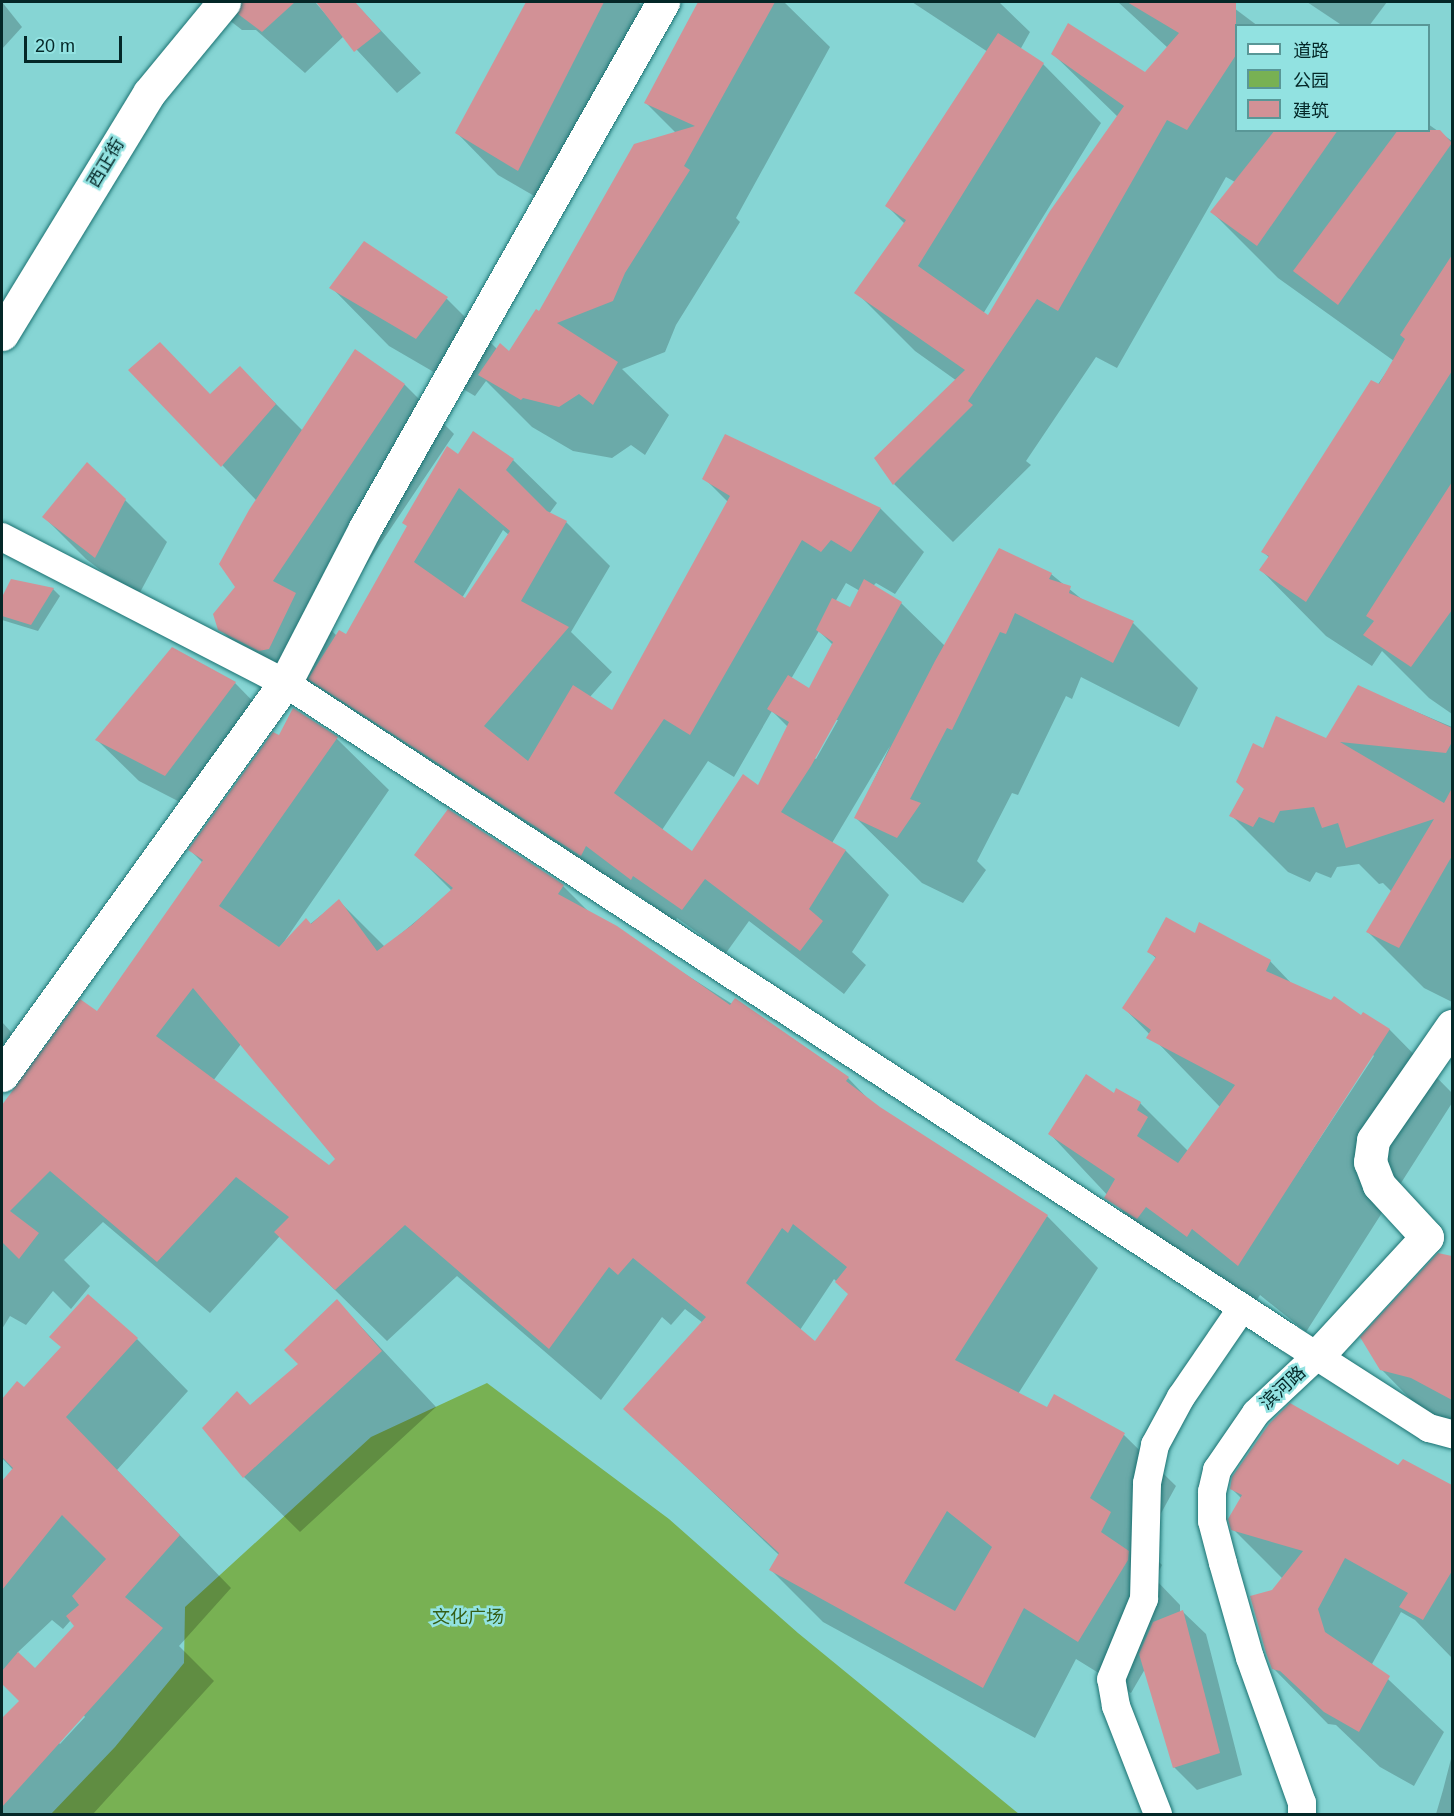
<!DOCTYPE html>
<html>
<head>
<meta charset="utf-8">
<style>
	body { margin:0 }
	#map { position:relative; width:1454px; height:1816px; overflow:hidden; background:#86d5d4; font-family:Helvetica,"Noto Sans SC",sans-serif }
	div>[style] { position:absolute }
	.green>* { inset:0; background:#78b153 }
	.shadow>* { inset:0; background:#0003 }
	.building>* { inset:0; background:#d29196 }
	.roads { filter:drop-shadow(0 0 2px #1b7272) drop-shadow(0 0 2px #1b7272) }
	.minor>* { height:28px; margin:-14px; padding:0 14px; transform-origin:14px; border-radius:14px; background:#fff }
	.tertiary>* { height:33px; margin:-16.5px; padding:0 16.5px; transform-origin:16.5px; border-radius:16.5px; background:#fff }
	.secondary>* { height:33px; margin:-16.5px; padding:0 16.5px; transform-origin:16.5px; border-radius:16.5px; background:#fff }
	span { translate:-50% -50%; white-space:nowrap; text-align:center; line-height:1.15; -webkit-text-stroke:5px #92e2e1; paint-order:stroke }
	.street-label { font-size:18px; color:#042727 }
	.park-label { font-size:18px; color:#355e15 }
	.frame { position:absolute; inset:0; border:3px solid #042727; pointer-events:none }
	.legend { position:absolute; left:1235px; top:24px; width:195px; height:108px; box-sizing:border-box; background:#92e2e1; border:2px solid #599797; margin:0; padding:8px 10px; list-style:none; font-size:18px; color:#042727 }
	.legend li { display:flex; align-items:center; gap:12px; height:30px }
	.legend b { width:30px; border:2px solid #599797 }
	.scale { position:absolute; left:24px; top:36px; width:98px; height:27px; box-sizing:border-box; border:3px solid #042727; border-top:0; padding-left:8px; font-size:18px; line-height:21px; white-space:nowrap; color:#042727; -webkit-text-stroke:4px #92e2e1; paint-order:stroke }
</style>
</head>
<body>
<div id="map">
	<div class="green">
		<i style="clip-path:polygon(487px 1383px,669px 1519px,798px 1633px,1019px 1814px,51px 1814px,115px 1747px,184px 1663px,185px 1607px,371px 1437px)"></i>
	</div>
	<div class="shadow">
		<i style="clip-path:polygon(2px 2px,22px 27px,2px 49px)"></i>
		<i style="clip-path:polygon(206px 2px,315px 2px,329px 18px,344px 2px,354px 2px,421px 73px,397px 93px,344px 36px,305px 73px,256px 30px,242px 30px)"></i>
		<i style="clip-path:polygon(528px 2px,638px 2px,657px 20px,560px 211px,498px 175px,457px 133px)"></i>
		<i style="clip-path:polygon(699px 2px,784px 2px,830px 47px,736px 218px,740px 222px,676px 325px,665px 352px,622px 369px,669px 415px,645px 455px,631px 445px,612px 458px,573px 451px,532px 427px,486px 381px,475px 396px,389px 346px,331px 287px,364px 243px,447px 299px,497px 349px,509px 353px,676px 133px,646px 103px)"></i>
		<i style="clip-path:polygon(912px 2px,999px 2px,1030px 32px,1020px 50px,1043px 64px,1101px 123px,983px 314px,988px 318px,1118px 117px,1053px 54px,1145px 74px,1168px 48px,1118px 2px,1226px 2px,1258px 26px,1236px 26px,1236px 130px,1428px 130px,1428px 124px,1452px 141px,1452px 714px,1429px 698px,1382px 651px,1372px 666px,1326px 636px,1261px 570px,1270px 558px,1263px 552px,1394px 361px,1278px 278px,1212px 212px,1235px 182px,1226px 177px,1117px 368px,1096px 357px,1026px 461px,1031px 465px,953px 542px,894px 484px,957px 381px,915px 351px,856px 292px,905px 224px,887px 206px,988px 52px)"></i>
		<i style="clip-path:polygon(1307px 2px,1387px 2px,1369px 26px,1343px 26px)"></i>
		<i style="clip-path:polygon(evenodd,355px 351px,405px 385px,454px 434px,326px 625px,337px 636px,347px 637px,458px 456px,513px 460px,557px 503px,549px 514px,566px 522px,610px 566px,571px 632px,612px 672px,589px 698px,612px 712px,728px 502px,704px 478px,725px 436px,881px 509px,924px 552px,895px 594px,876px 583px,873px 586px,901px 603px,945px 646px,1051px 574px,1084px 601px,1133px 623px,1198px 688px,1179px 727px,1081px 677px,1072px 699px,1066px 696px,1018px 795px,1012px 793px,977px 861px,986px 870px,963px 903px,922px 883px,856px 818px,890px 746px,832px 843px,846px 851px,889px 895px,852px 952px,866px 965px,844px 994px,749px 921px,726px 953px,677px 918px,675px 922px,630px 889px,625px 899px,354px 722px,322px 690px,318px 698px,270px 679px,220px 629px,237px 587px,257px 501px,130px 370px,211px 395px,240px 368px,303px 431px,355px 351px,503px 530px,509px 535px,465px 600px,462px 598px,503px 530px,355px 351px,846px 583px,860px 591px,851px 609px,835px 602px,846px 583px,355px 351px,819px 631px,833px 645px,809px 690px,791px 679px,819px 631px,355px 351px,772px 711px,788px 727px,758px 787px,692px 853px,662px 830px,708px 761px,734px 777px,772px 711px,355px 351px,835px 720px,838px 720px,816px 759px,814px 758px,835px 720px)"></i>
		<i style="clip-path:polygon(125px 500px,167px 542px,137px 598px,86px 559px,44px 517px)"></i>
		<i style="clip-path:polygon(12px 581px,53px 589px,60px 596px,38px 631px,2px 620px,2px 601px)"></i>
		<i style="clip-path:polygon(235px 683px,276px 725px,207px 816px,139px 781px,97px 740px)"></i>
		<i style="clip-path:polygon(1358px 687px,1452px 727px,1452px 1002px,1424px 988px,1368px 932px,1392px 892px,1383px 883px,1379px 884px,1359px 864px,1337px 867px,1331px 878px,1316px 872px,1310px 882px,1288px 872px,1231px 815px,1264px 750px,1327px 740px)"></i>
		<i style="clip-path:polygon(evenodd,294px 710px,337px 739px,389px 790px,279px 949px,339px 901px,385px 947px,452px 891px,416px 855px,563px 886px,591px 914px,848px 1078px,873px 1104px,1047px 1216px,1098px 1268px,1018px 1394px,1048px 1409px,1055px 1396px,1124px 1435px,1176px 1486px,1143px 1546px,1162px 1565px,1155px 1579px,1180px 1605px,1180px 1613px,1183px 1612px,1206px 1634px,1242px 1775px,1197px 1790px,1174px 1767px,1145px 1669px,1131px 1693px,1076px 1659px,1035px 1738px,823px 1622px,771px 1570px,779px 1555px,625px 1409px,703px 1323px,685px 1309px,671px 1325px,662px 1317px,601px 1400px,457px 1276px,387px 1341px,280px 1236px,210px 1313px,103px 1222px,64px 1260px,90px 1286px,71px 1309px,53px 1291px,26px 1325px,10px 1316px,2px 1329px,2px 1108px,80px 1001px,98px 1013px,203px 863px,190px 850px,279px 737px,294px 710px,241px 1044px,337px 1159px,329px 1167px,213px 1081px,241px 1044px,294px 710px,834px 1279px,850px 1295px,815px 1343px,800px 1330px,834px 1279px)"></i>
		<i style="clip-path:polygon(evenodd,1195px 935px,1270px 961px,1293px 985px,1361px 1018px,1364px 1014px,1390px 1030px,1452px 1093px,1452px 1103px,1306px 1332px,1260px 1295px,1255px 1303px,1173px 1265px,1050px 1134px,1114px 1095px,1140px 1103px,1188px 1151px,1220px 1107px,1124px 1008px,1157px 959px,1149px 952px,1195px 935px,1372px 1054px,1374px 1056px,1292px 1181px,1372px 1054px)"></i>
		<i style="clip-path:polygon(2px 1022px,12px 1033px,2px 1047px)"></i>
		<i style="clip-path:polygon(1439px 1254px,1452px 1258px,1452px 1429px,1436px 1425px,1381px 1369px)"></i>
		<i style="clip-path:polygon(337px 1301px,436px 1407px,300px 1532px,244px 1477px,204px 1428px,251px 1407px,300px 1364px)"></i>
		<i style="clip-path:polygon(evenodd,137px 1339px,188px 1391px,117px 1470px,231px 1588px,179px 1646px,214px 1681px,93px 1814px,2px 1814px,2px 1720px,21px 1701px,2px 1682px,2px 1483px,13px 1470px,2px 1458px,2px 1401px,18px 1383px,24px 1390px,137px 1339px,52px 1620px,63px 1629px,71px 1620px,76px 1626px,35px 1670px,17px 1653px,52px 1620px,137px 1339px,83px 1714px,85px 1717px,60px 1744px,58px 1742px,83px 1714px)"></i>
		<i style="clip-path:polygon(1403px 1461px,1452px 1486px,1452px 1658px,1415px 1620px,1401px 1612px,1372px 1664px,1444px 1732px,1414px 1786px,1380px 1767px,1336px 1725px,1328px 1724px,1273px 1668px,1273px 1591px,1283px 1579px,1233px 1529px,1242px 1499px,1231px 1488px,1398px 1467px)"></i>
		<i style="clip-path:polygon(1452px 1755px,1452px 1814px,1436px 1814px,1443px 1790px)"></i>
	</div>
	<div class="building">
		<i style="clip-path:polygon(242px 2px,295px 2px,262px 32px,238px 14px)"></i>
		<i style="clip-path:polygon(316px 2px,355px 2px,381px 31px,354px 52px)"></i>
		<i style="clip-path:polygon(526px 2px,604px 2px,518px 171px,455px 133px)"></i>
		<i style="clip-path:polygon(698px 2px,775px 2px,684px 166px,690px 170px,625px 273px,613px 301px,557px 323px,618px 362px,593px 405px,579px 394px,559px 407px,523px 398px,521px 400px,478px 375px,500px 343px,509px 351px,536px 309px,539px 311px,634px 144px,695px 126px,644px 103px)"></i>
		<i style="clip-path:polygon(1127px 2px,1236px 2px,1236px 55px,1187px 130px,1167px 120px,1058px 311px,1037px 299px,968px 401px,973px 405px,893px 485px,874px 458px,965px 370px,854px 293px,906px 220px,885px 206px,998px 33px,1044px 63px,918px 266px,988px 315px,1050px 211px,1124px 106px,1051px 54px,1068px 23px,1145px 72px,1179px 33px)"></i>
		<i style="clip-path:polygon(1275px 130px,1338px 130px,1257px 246px,1210px 212px)"></i>
		<i style="clip-path:polygon(1398px 130px,1440px 130px,1452px 143px,1338px 305px,1293px 271px)"></i>
		<i style="clip-path:polygon(364px 241px,448px 297px,416px 339px,329px 288px)"></i>
		<i style="clip-path:polygon(1452px 255px,1452px 371px,1306px 602px,1259px 570px,1269px 556px,1261px 552px,1371px 380px,1379px 384px,1405px 339px,1400px 335px)"></i>
		<i style="clip-path:polygon(160px 342px,210px 394px,240px 366px,276px 404px,221px 467px,128px 370px)"></i>
		<i style="clip-path:polygon(355px 349px,405px 384px,273px 581px,296px 593px,269px 649px,259px 651px,218px 630px,213px 614px,235px 587px,219px 564px,249px 510px)"></i>
		<i style="clip-path:polygon(evenodd,473px 431px,514px 459px,506px 470px,547px 511px,567px 521px,521px 601px,569px 627px,484px 726px,528px 761px,573px 685px,612px 710px,730px 496px,702px 479px,725px 434px,881px 508px,851px 552px,831px 540px,821px 552px,802px 540px,690px 735px,664px 719px,614px 793px,692px 851px,743px 774px,758px 785px,789px 722px,767px 709px,788px 675px,809px 688px,833px 642px,816px 630px,832px 598px,850px 607px,864px 579px,902px 602px,811px 766px,781px 812px,846px 850px,809px 909px,823px 921px,800px 951px,705px 879px,682px 910px,633px 876px,631px 880px,586px 846px,581px 856px,308px 679px,339px 630px,346px 634px,407px 526px,402px 523px,447px 446px,458px 454px,473px 431px,459px 488px,510px 531px,465px 598px,414px 562px,459px 488px)"></i>
		<i style="clip-path:polygon(87px 462px,126px 499px,95px 558px,42px 517px)"></i>
		<i style="clip-path:polygon(1452px 482px,1452px 610px,1411px 667px,1363px 635px,1374px 621px,1366px 616px)"></i>
		<i style="clip-path:polygon(999px 548px,1052px 573px,1049px 579px,1071px 586px,1069px 593px,1134px 621px,1113px 663px,1015px 613px,1006px 634px,1000px 632px,952px 730px,947px 728px,910px 799px,921px 803px,897px 838px,854px 818px,935px 661px)"></i>
		<i style="clip-path:polygon(11px 579px,54px 588px,31px 625px,2px 616px,2px 597px)"></i>
		<i style="clip-path:polygon(172px 647px,236px 682px,165px 776px,95px 740px)"></i>
		<i style="clip-path:polygon(1358px 685px,1452px 728px,1452px 742px,1446px 753px,1340px 742px,1444px 803px,1452px 788px,1452px 856px,1399px 948px,1366px 932px,1434px 819px,1346px 848px,1338px 823px,1322px 828px,1314px 807px,1280px 811px,1274px 823px,1259px 817px,1253px 827px,1229px 816px,1244px 789px,1236px 782px,1253px 743px,1263px 748px,1276px 716px,1326px 738px)"></i>
		<i style="clip-path:polygon(evenodd,293px 708px,338px 737px,219px 906px,279px 947px,306px 918px,311px 924px,339px 899px,377px 951px,412px 925px,453px 888px,414px 855px,448px 809px,564px 885px,558px 894px,617px 926px,730px 1005px,735px 998px,849px 1077px,846px 1081px,880px 1107px,1048px 1215px,955px 1360px,1047px 1407px,1054px 1394px,1125px 1433px,1090px 1498px,1111px 1512px,1101px 1532px,1129px 1551px,1128px 1560px,1078px 1642px,1024px 1608px,983px 1688px,769px 1570px,779px 1553px,623px 1409px,706px 1317px,633px 1258px,618px 1275px,609px 1267px,549px 1349px,405px 1225px,335px 1290px,274px 1232px,289px 1217px,236px 1177px,157px 1262px,50px 1171px,10px 1211px,39px 1233px,19px 1259px,2px 1242px,2px 1105px,80px 999px,97px 1011px,203px 860px,188px 850px,273px 732px,279px 735px,293px 708px,193px 988px,335px 1159px,329px 1165px,156px 1036px,193px 988px,293px 708px,793px 1224px,847px 1267px,835px 1282px,848px 1294px,815px 1341px,746px 1283px,782px 1228px,788px 1233px,793px 1224px,293px 708px,947px 1511px,992px 1547px,955px 1611px,904px 1583px,947px 1511px)"></i>
		<i style="clip-path:polygon(1166px 917px,1195px 933px,1199px 922px,1271px 960px,1266px 971px,1331px 1000px,1334px 996px,1361px 1015px,1363px 1012px,1390px 1029px,1238px 1266px,1192px 1229px,1187px 1237px,1146px 1207px,1137px 1219px,1104px 1198px,1115px 1179px,1048px 1134px,1086px 1074px,1114px 1093px,1116px 1088px,1141px 1102px,1137px 1110px,1148px 1117px,1137px 1136px,1178px 1163px,1235px 1085px,1146px 1038px,1151px 1030px,1122px 1008px,1156px 957px,1147px 952px)"></i>
		<i style="clip-path:polygon(1438px 1253px,1452px 1256px,1452px 1400px,1411px 1378px,1380px 1370px,1360px 1337px)"></i>
		<i style="clip-path:polygon(88px 1294px,138px 1338px,66px 1417px,180px 1535px,125px 1597px,163px 1628px,2px 1807px,2px 1718px,19px 1701px,2px 1684px,2px 1671px,18px 1652px,35px 1668px,74px 1626px,66px 1616px,79px 1605px,72px 1596px,106px 1559px,62px 1515px,2px 1590px,2px 1481px,13px 1468px,2px 1457px,2px 1399px,17px 1381px,24px 1387px,61px 1347px,49px 1337px)"></i>
		<i style="clip-path:polygon(337px 1299px,382px 1351px,243px 1478px,202px 1428px,237px 1391px,250px 1405px,298px 1364px,284px 1350px)"></i>
		<i style="clip-path:polygon(1290px 1403px,1398px 1465px,1403px 1459px,1452px 1485px,1452px 1571px,1423px 1620px,1399px 1607px,1408px 1593px,1345px 1558px,1318px 1609px,1325px 1632px,1390px 1676px,1359px 1732px,1324px 1712px,1280px 1671px,1272px 1669px,1266px 1653px,1250px 1596px,1272px 1590px,1303px 1551px,1231px 1530px,1228px 1519px,1242px 1495px,1230px 1489px,1232px 1477px,1269px 1424px)"></i>
		<i style="clip-path:polygon(1183px 1610px,1220px 1753px,1173px 1768px,1139px 1654px,1153px 1622px)"></i>
	</div>
	<div class="roads">
		<div class="minor">
			<i style="left:2px;top:537px;width:318px;rotate:27.3deg"></i>
			<i style="left:285px;top:683px;width:1197px;rotate:33.13deg"></i>
			<i style="left:1287px;top:1337px;width:169px;rotate:32.7deg"></i>
			<i style="left:1429px;top:1428px;width:24px;rotate:15deg"></i>
			<i style="left:1158px;top:1814px;width:116px;rotate:-111.3deg"></i>
			<i style="left:1116px;top:1706px;width:27px;rotate:-100deg"></i>
			<i style="left:1111px;top:1679px;width:87px;rotate:-67.6deg"></i>
			<i style="left:1144px;top:1599px;width:116px;rotate:-88.5deg"></i>
			<i style="left:1147px;top:1483px;width:39px;rotate:-78deg"></i>
			<i style="left:1155px;top:1445px;width:55px;rotate:-61.6deg"></i>
			<i style="left:1181px;top:1397px;width:108px;rotate:-55.6deg"></i>
			<i style="left:1302px;top:1814px;width:11px;rotate:-90deg"></i>
			<i style="left:1302px;top:1803px;width:154px;rotate:-109.7deg"></i>
			<i style="left:1250px;top:1658px;width:99px;rotate:-105.9deg"></i>
			<i style="left:1223px;top:1563px;width:43px;rotate:-104.7deg"></i>
			<i style="left:1212px;top:1521px;width:29px;rotate:-90deg"></i>
			<i style="left:1212px;top:1492px;width:23px;rotate:-77deg"></i>
			<i style="left:1217px;top:1470px;width:69px;rotate:-55.6deg"></i>
			<i style="left:1256px;top:1413px;width:83px;rotate:-43.1deg"></i>
		</div>
		<div class="tertiary">
			<i style="left:2px;top:334px;width:282px;rotate:-58.6deg"></i>
			<i style="left:149px;top:93px;width:118px;rotate:-50.5deg"></i>
			<i style="left:1317px;top:1356px;width:162px;rotate:-47.3deg"></i>
			<i style="left:1427px;top:1237px;width:71px;rotate:-132.7deg"></i>
			<i style="left:1379px;top:1185px;width:25px;rotate:-111deg"></i>
			<i style="left:1370px;top:1162px;width:22px;rotate:-82deg"></i>
			<i style="left:1373px;top:1140px;width:139px;rotate:-55.3deg"></i>
		</div>
		<div class="secondary">
			<i style="left:2px;top:1075px;width:483px;rotate:-54.2deg"></i>
			<i style="left:285px;top:683px;width:174px;rotate:-62.7deg"></i>
			<i style="left:365px;top:528px;width:605px;rotate:-60.47deg"></i>
		</div>
	</div>
	<div class="street-label">
		<span style="left:106px;top:163px;rotate:-59deg">西正街</span>
		<span style="left:1283px;top:1388px;rotate:-43deg">滨河路</span>
	</div>
	<div class="park-label">
		<span style="left:468px;top:1617px">文化广场</span>
	</div>
	<div class="frame"></div>
	<ul class="legend">
	<li><b style="height:8px;background:#fff"></b>道路</li>
	<li><b style="height:16px;background:#78b153"></b>公园</li>
	<li><b style="height:16px;background:#d29196"></b>建筑</li>
	</ul>
	<div class="scale">20 m</div>
</div>
</body>
</html>
